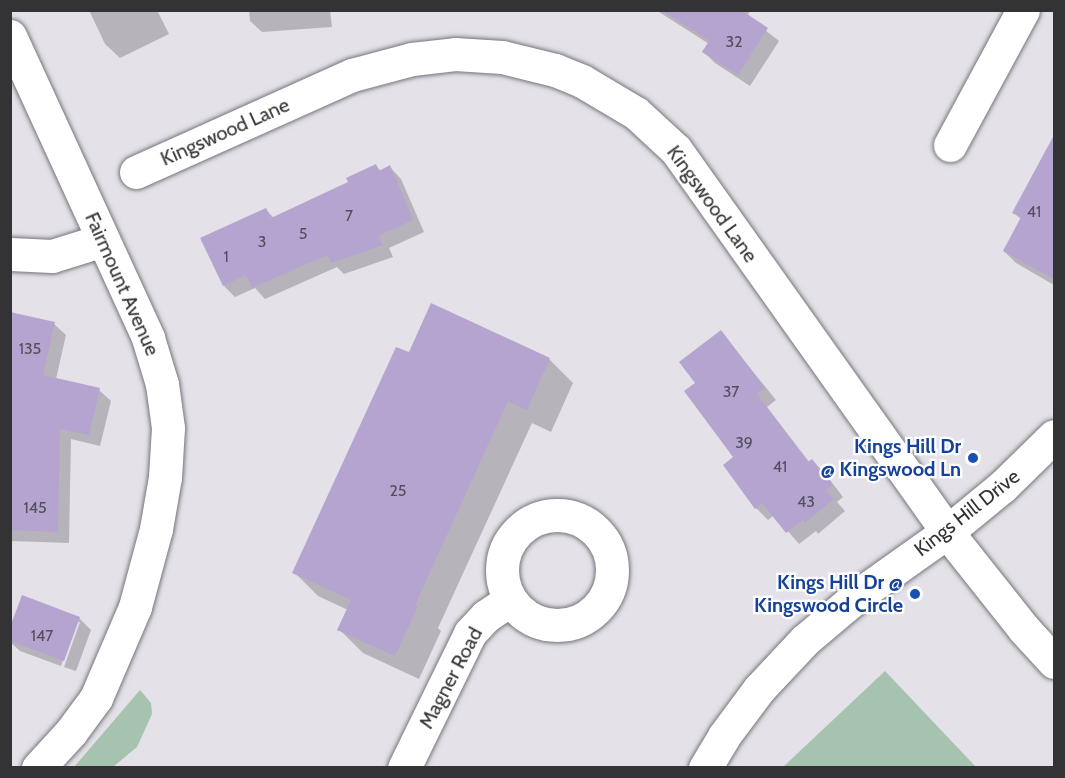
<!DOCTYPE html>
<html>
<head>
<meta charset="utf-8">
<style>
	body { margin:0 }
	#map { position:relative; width:1065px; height:778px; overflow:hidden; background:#e4e1e9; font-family:Cabin,sans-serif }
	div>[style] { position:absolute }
	.green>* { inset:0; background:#a6c3b0 }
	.shadow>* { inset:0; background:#0003 }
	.building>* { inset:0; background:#b5a4cf }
	.roads { filter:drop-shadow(0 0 2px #77757c) drop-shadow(0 0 2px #77757c) }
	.street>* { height:33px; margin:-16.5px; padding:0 16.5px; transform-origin:16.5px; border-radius:16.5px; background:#fff }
	.street>.ring { margin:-16.5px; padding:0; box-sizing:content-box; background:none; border:33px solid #fff; border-radius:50% }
	.secondary>* { height:33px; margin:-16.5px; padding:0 16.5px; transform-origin:16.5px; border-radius:16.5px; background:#fff }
	.dots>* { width:16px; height:16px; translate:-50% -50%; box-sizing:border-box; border:3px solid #fff; border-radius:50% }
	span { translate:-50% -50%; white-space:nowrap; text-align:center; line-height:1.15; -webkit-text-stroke:4.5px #fff; paint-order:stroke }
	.number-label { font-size:16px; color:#544e5c }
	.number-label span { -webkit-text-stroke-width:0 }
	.street-label { font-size:20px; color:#333235 }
	.transit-label { font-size:20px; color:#164399; font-weight:700 }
	.right { translate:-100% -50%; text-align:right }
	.frame { position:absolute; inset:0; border:12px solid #333235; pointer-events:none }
</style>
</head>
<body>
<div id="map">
	<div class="green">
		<i style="clip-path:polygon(885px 671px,976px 767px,783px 767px)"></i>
		<i style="clip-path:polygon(140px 690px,151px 703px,152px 714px,137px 747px,113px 767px,74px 767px)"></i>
	</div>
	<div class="shadow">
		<i style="clip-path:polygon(89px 10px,157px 10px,169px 34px,120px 58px,105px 44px)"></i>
		<i style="clip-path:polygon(249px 10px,330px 10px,332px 27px,262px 32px,250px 21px)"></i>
		<i style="clip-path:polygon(656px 10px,751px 10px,747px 16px,779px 41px,750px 86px,715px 63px,704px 52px,709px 44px)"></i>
		<i style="clip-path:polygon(375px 165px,381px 171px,390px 167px,401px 179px,424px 232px,389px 248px,393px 257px,344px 274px,337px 267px,265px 299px,255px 288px,235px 297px,224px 286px,266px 210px,274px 218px,350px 183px)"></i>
		<i style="clip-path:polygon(1054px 166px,1054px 285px,1016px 263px,1004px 251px,1022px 220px,1014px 213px)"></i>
		<i style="clip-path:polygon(432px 305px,550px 360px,573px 383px,551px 432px,532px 423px,438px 628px,441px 631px,419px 679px,363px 653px,339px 629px,348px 610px,318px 596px,294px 572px,409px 354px)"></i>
		<i style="clip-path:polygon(54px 324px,66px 335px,56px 379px,99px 390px,111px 401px,100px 446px,71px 439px,69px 543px,10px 541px,10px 405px)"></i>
		<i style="clip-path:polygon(721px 332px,776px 400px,767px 407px,810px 463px,812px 461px,824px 472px,843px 497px,837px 502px,845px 511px,818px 534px,816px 531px,799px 544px,774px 515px,768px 520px,756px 508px,725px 465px,735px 457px,698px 383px)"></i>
		<i style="clip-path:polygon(79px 618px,91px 630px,76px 671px,64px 667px,80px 622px,76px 622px,61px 666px,20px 651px,10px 642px,10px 632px)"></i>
	</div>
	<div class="building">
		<i style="clip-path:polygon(661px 10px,741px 10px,768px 28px,738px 75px,702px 52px,709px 41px)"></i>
		<i style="clip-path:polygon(1054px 135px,1054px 279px,1003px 251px,1021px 217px,1012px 213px)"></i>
		<i style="clip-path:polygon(376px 164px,379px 171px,390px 165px,413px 220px,378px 236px,383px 245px,331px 263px,327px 255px,252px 288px,246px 275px,223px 286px,200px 238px,266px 208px,271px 218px,348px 182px,346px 178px)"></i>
		<i style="clip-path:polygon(431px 303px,550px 358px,527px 410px,508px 401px,415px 605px,418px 606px,395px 656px,337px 630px,351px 600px,292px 573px,396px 347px,409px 352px)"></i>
		<i style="clip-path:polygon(10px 312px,55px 322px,43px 375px,100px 388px,89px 435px,60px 429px,58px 532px,10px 530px)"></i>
		<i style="clip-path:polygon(721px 330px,765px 388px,757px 394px,808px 462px,812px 459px,833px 485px,826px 490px,834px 499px,805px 523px,803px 520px,786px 533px,762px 503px,755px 509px,723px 465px,733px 457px,684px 391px,695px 383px,679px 362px)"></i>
		<i style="clip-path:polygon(22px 595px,80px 617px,64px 661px,10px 641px,10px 627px)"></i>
	</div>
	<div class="roads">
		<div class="street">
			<i style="left:950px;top:145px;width:153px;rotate:-61.6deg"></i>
			<i style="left:136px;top:172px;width:237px;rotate:-24.2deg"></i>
			<i style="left:352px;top:75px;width:62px;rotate:-14.9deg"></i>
			<i style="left:412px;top:59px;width:43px;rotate:-6.6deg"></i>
			<i style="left:455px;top:54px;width:47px;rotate:3.7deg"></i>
			<i style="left:502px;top:57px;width:55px;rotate:13.8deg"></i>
			<i style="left:555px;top:70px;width:29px;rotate:22deg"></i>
			<i style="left:582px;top:81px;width:63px;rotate:30.7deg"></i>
			<i style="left:636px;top:113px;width:54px;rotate:42.8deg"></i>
			<i style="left:676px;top:150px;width:468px;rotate:54.6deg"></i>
			<i style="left:947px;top:532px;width:122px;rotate:51.6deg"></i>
			<i style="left:1023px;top:628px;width:46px;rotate:47.6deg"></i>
			<i style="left:10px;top:254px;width:42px;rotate:2.7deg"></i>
			<i style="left:52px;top:256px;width:53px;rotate:-17.4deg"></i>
			<i class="ring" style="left:502px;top:515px;width:77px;height:77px"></i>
			<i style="left:404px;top:768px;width:150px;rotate:-63.9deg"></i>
			<i style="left:470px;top:633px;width:23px;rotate:-47deg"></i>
			<i style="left:486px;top:616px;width:29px;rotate:-34deg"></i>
			<i style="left:705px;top:768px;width:37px;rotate:-59deg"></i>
			<i style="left:724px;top:736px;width:59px;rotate:-53.3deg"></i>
			<i style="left:759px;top:689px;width:67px;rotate:-46.8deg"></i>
			<i style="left:805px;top:640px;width:68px;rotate:-40.2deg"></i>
			<i style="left:857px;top:596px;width:110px;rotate:-35.4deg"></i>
			<i style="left:947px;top:532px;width:72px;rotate:-39.4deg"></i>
			<i style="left:1003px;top:486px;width:71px;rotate:-44.4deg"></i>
		</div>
		<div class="secondary">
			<i style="left:10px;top:36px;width:332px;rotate:65.4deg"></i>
			<i style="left:148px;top:338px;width:48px;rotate:73.1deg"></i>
			<i style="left:162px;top:384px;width:44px;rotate:82.2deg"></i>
			<i style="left:168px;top:428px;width:49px;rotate:93.5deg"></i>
			<i style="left:165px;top:477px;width:53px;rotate:99.8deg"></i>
			<i style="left:156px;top:529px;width:81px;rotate:105.1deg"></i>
			<i style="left:135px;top:607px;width:99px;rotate:113.2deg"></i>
			<i style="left:96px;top:698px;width:42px;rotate:126.3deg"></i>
			<i style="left:71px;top:732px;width:49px;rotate:132.5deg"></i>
		</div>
	</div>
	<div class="dots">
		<i style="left:973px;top:458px;background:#1a4fb4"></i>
		<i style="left:915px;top:594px;background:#1a4fb4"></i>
	</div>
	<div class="number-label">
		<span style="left:734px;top:42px">32</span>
		<span style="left:1034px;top:212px">41</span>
		<span style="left:349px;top:216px">7</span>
		<span style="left:303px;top:234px">5</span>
		<span style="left:262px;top:242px">3</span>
		<span style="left:226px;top:257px">1</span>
		<span style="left:30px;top:349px">135</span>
		<span style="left:731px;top:392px">37</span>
		<span style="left:744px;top:443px">39</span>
		<span style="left:780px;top:467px">41</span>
		<span style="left:398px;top:491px">25</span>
		<span style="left:806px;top:502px">43</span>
		<span style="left:35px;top:508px">145</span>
		<span style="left:42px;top:636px">147</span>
	</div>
	<div class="street-label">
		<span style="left:225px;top:132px;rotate:-24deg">Kingswood Lane</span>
		<span style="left:712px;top:204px;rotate:54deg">Kingswood Lane</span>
		<span style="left:122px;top:284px;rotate:66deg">Fairmount Avenue</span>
		<span style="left:967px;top:513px;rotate:-38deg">Kings Hill Drive</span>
		<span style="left:451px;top:678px;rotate:-62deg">Magner Road</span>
	</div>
	<div class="transit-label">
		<span class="right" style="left:961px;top:458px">Kings Hill Dr<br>@ Kingswood Ln</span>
		<span class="right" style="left:903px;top:594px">Kings Hill Dr @<br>Kingswood Circle</span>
	</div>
	<div class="frame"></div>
</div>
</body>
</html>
